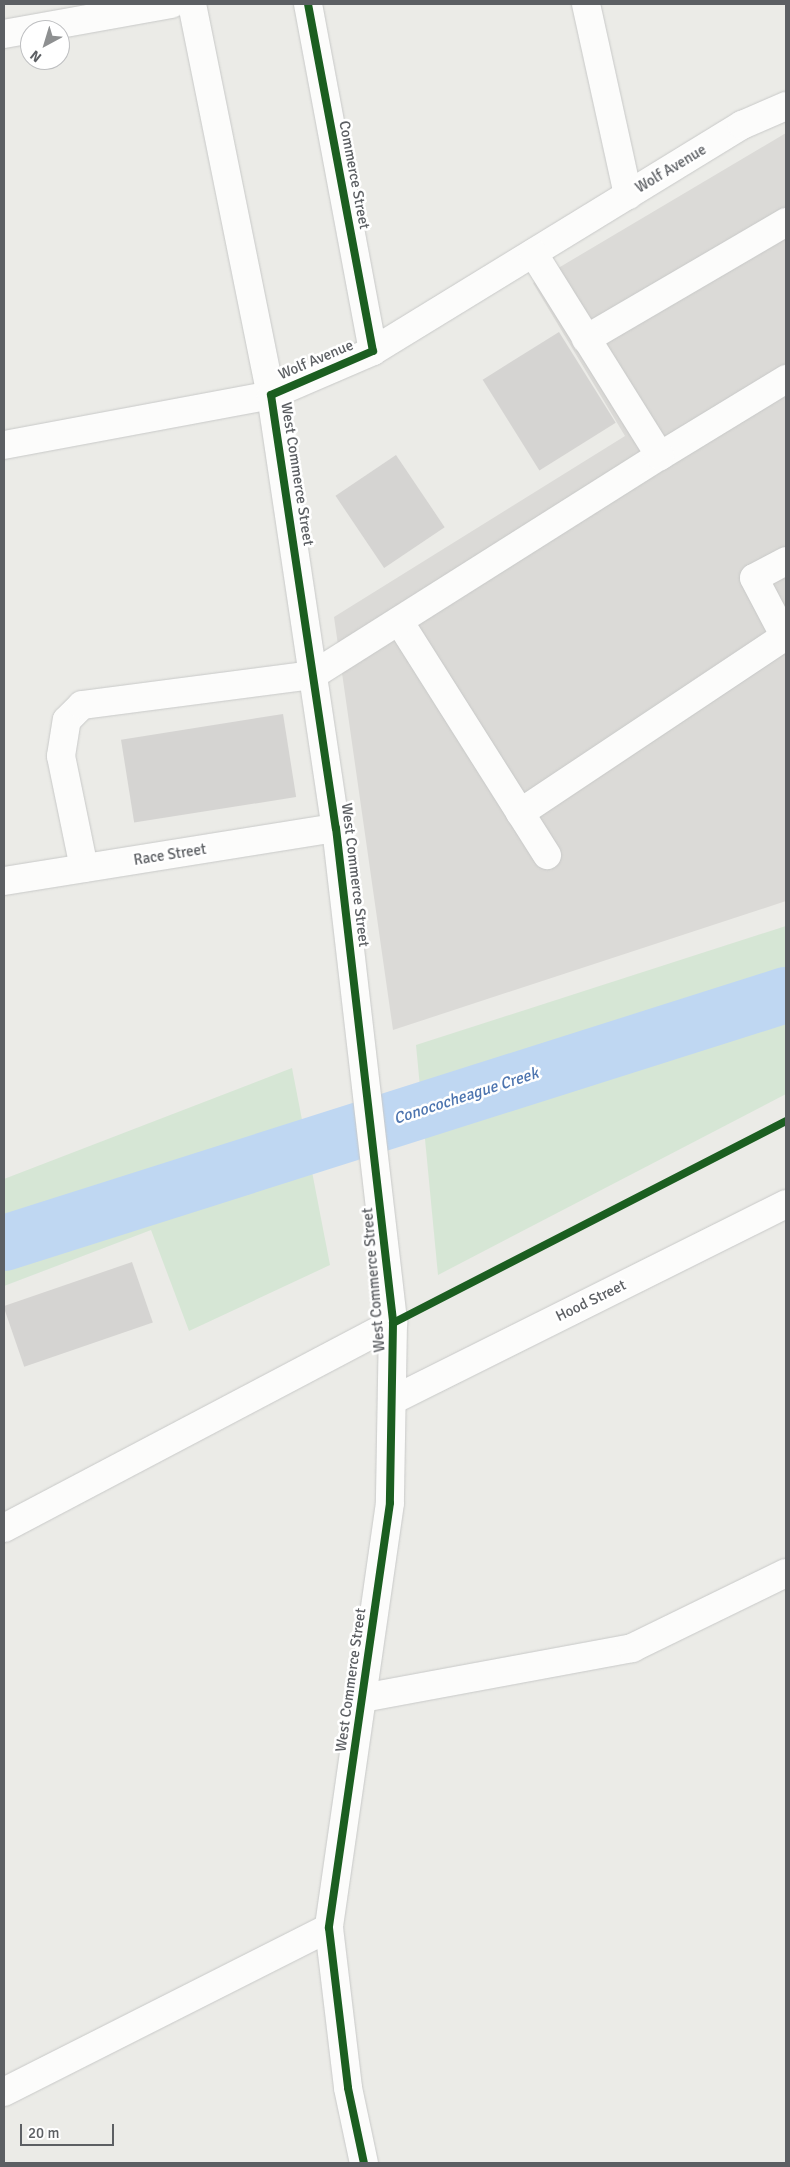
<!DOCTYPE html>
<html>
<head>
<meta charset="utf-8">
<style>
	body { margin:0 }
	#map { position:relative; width:790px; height:2167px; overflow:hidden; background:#ebebe7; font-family:Signika,sans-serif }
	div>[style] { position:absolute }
	.industrial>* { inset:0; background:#dbdad7 }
	.green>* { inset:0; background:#d6e6d5 }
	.river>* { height:56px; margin:-28px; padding:0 28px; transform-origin:28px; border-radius:28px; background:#bfd7f2 }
	.building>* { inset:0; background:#d5d4d2; transform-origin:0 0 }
	.roads { filter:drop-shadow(0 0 1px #c8c9c8) drop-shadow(0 0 1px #c8c9c8) }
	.minor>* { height:28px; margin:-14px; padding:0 14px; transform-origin:14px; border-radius:14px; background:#fcfcfb }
	.cycleway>* { height:8px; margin:-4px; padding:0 4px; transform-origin:4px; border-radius:4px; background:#1b5e20 }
	span { translate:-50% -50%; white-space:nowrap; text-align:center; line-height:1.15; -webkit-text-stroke:5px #fff; paint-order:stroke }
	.street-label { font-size:15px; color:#5c5f63 }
	.water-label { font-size:16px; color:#4e75af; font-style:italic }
	.frame { position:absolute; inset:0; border:5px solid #5c5f63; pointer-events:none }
	.north { position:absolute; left:20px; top:20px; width:50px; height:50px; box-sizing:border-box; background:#fff; border:1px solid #bebfc1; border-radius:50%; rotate:219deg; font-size:14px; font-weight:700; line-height:20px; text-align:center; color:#5c5f63 }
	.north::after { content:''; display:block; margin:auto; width:18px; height:22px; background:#8e9091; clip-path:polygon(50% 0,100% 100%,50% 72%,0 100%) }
	.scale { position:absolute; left:20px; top:2124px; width:94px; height:22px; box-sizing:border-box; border:2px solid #5c5f63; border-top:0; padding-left:6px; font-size:15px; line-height:18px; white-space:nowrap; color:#5c5f63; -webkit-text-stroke:4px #fff; paint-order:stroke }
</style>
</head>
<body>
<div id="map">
	<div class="industrial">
		<i style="clip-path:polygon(786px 133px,786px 901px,393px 1030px,334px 617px,625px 436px,533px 283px)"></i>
	</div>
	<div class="green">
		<i style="clip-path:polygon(786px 926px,786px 1094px,438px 1275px,416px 1045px)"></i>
		<i style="clip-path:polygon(292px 1068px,330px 1265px,189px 1331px,151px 1230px,4px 1286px,4px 1179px)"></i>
	</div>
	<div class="river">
		<i style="left:4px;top:1243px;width:820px;rotate:-17.6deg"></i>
	</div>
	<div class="building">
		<i style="left:559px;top:332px;width:107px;height:90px;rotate:58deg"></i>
		<i style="left:396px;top:455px;width:87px;height:73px;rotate:56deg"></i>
		<i style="left:283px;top:714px;width:84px;height:164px;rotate:81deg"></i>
		<i style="left:132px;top:1262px;width:64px;height:136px;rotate:71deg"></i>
	</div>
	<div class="roads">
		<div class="minor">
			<i style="left:192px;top:4px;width:399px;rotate:78.6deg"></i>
			<i style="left:271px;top:395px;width:438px;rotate:81.5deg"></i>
			<i style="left:336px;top:828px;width:498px;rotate:83.4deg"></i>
			<i style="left:393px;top:1323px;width:180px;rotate:91deg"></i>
			<i style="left:390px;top:1503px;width:429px;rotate:98.2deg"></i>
			<i style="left:329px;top:1928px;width:161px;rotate:83.2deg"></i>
			<i style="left:348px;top:2088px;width:77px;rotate:78deg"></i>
			<i style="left:308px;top:4px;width:353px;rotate:79.4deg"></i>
			<i style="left:586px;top:4px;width:196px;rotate:77.6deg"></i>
			<i style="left:4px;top:34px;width:170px;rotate:-10.2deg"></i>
			<i style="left:586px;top:339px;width:232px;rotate:-30.3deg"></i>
			<i style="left:4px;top:445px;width:272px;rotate:-10.6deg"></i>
			<i style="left:271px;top:395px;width:111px;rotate:-23.3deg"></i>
			<i style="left:373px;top:351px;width:433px;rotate:-31.5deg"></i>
			<i style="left:742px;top:125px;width:48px;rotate:-23.4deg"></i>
			<i style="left:660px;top:456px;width:148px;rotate:-31.4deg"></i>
			<i style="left:786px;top:561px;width:36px;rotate:152deg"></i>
			<i style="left:754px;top:578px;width:69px;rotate:62.3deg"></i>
			<i style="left:399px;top:621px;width:277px;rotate:57.7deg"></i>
			<i style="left:520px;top:813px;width:319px;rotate:-33.7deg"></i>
			<i style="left:84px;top:868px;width:114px;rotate:-101.6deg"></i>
			<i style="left:61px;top:756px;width:36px;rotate:-81deg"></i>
			<i style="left:67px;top:720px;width:21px;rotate:-45deg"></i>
			<i style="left:82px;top:705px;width:233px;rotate:-7.4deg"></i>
			<i style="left:313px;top:675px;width:410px;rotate:-32.3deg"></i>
			<i style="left:660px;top:456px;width:239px;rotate:-122deg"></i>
			<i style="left:4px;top:881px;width:336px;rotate:-9.1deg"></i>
			<i style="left:395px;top:1399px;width:437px;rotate:-26.5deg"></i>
			<i style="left:4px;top:1528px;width:440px;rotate:-27.8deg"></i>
			<i style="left:363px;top:1698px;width:274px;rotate:-10.5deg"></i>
			<i style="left:632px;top:1648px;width:171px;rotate:-26deg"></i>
			<i style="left:4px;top:2092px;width:364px;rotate:-26.8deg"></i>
		</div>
	</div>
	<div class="cycleway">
		<i style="left:308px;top:4px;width:353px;rotate:79.4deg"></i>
		<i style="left:373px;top:351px;width:111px;rotate:156.7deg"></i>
		<i style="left:271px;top:395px;width:438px;rotate:81.5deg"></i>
		<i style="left:336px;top:828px;width:498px;rotate:83.4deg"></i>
		<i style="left:393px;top:1323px;width:180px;rotate:91deg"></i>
		<i style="left:390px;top:1503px;width:429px;rotate:98.2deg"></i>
		<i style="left:329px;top:1928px;width:161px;rotate:83.2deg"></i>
		<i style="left:348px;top:2088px;width:77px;rotate:78deg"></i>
		<i style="left:393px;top:1323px;width:442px;rotate:-27.2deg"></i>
	</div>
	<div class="street-label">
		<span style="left:671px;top:169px;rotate:-31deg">Wolf Avenue</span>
		<span style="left:354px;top:175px;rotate:79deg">Commerce Street</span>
		<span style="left:316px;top:360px;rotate:-23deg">Wolf Avenue</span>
		<span style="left:297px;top:474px;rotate:81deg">West Commerce Street</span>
		<span style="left:170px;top:855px;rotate:-9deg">Race Street</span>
		<span style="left:355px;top:875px;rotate:83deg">West Commerce Street</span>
		<span style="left:374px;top:1280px;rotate:-95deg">West Commerce Street</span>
		<span style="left:591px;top:1301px;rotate:-26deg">Hood Street</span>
		<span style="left:351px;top:1680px;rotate:-82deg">West Commerce Street</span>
	</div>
	<div class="water-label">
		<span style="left:466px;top:1096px;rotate:-18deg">Conococheague Creek</span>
	</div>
	<div class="frame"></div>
	<div class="north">N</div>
	<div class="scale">20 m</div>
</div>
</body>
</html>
